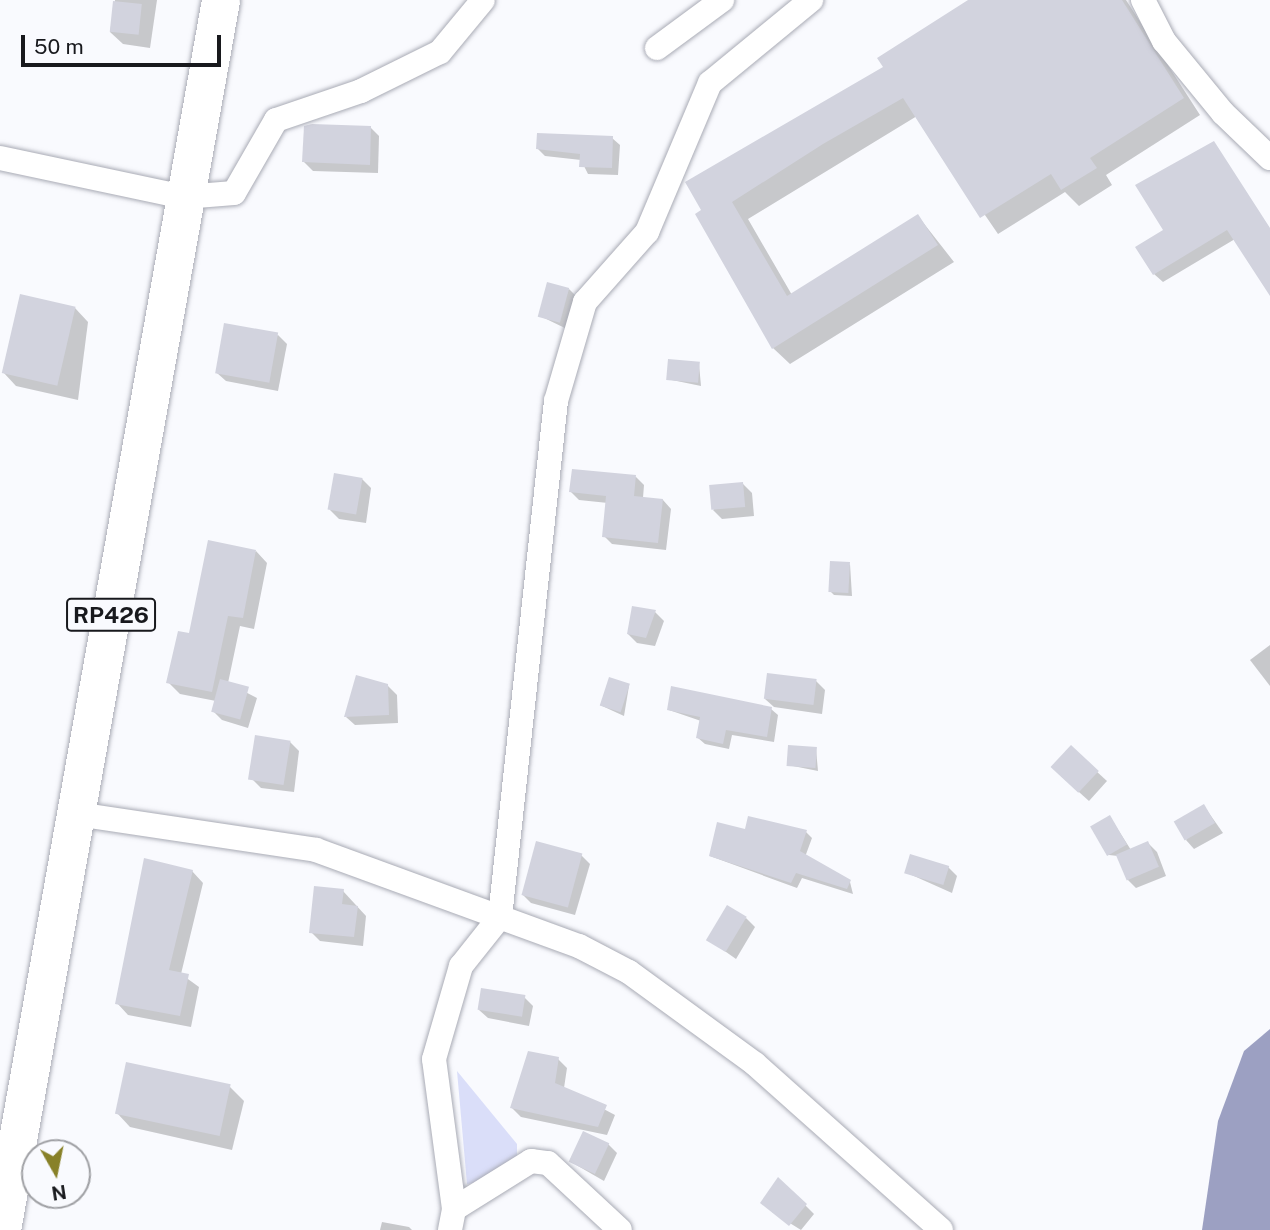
<!DOCTYPE html>
<html>
<head>
<meta charset="utf-8">
<style>
	body { margin:0 }
	#map { position:relative; width:1270px; height:1230px; overflow:hidden; background:#f9fafe; font-family:"Public Sans",sans-serif }
	div>[style] { position:absolute }
	.green>* { inset:0; background:#dadef9 }
	.water>* { inset:0; background:#9ca0c2 }
	.shadow>* { inset:0; background:#0003 }
	.building>* { inset:0; background:#d2d3de; transform-origin:0 0 }
	.roads { filter:drop-shadow(0 0 2px #a9abb5) drop-shadow(0 0 2px #a9abb5) }
	.minor>* { height:24px; margin:-12px; padding:0 12px; transform-origin:12px; border-radius:12px; background:#fff }
	.primary>* { height:38px; margin:-19px; padding:0 19px; transform-origin:19px; border-radius:19px; background:#fff }
	span { translate:-50% -50%; white-space:nowrap; text-align:center; line-height:1.15; -webkit-text-stroke:7px #f9fafe; paint-order:stroke }
	.shield-label span { padding:2px 5px; background:#f9fafe; border:2px solid; border-radius:5px; -webkit-text-stroke-width:0 }
	.shield-label { font-size:23px; color:#18191d; font-weight:700 }
	.north { position:absolute; left:21px; top:1139px; width:70px; height:70px; box-sizing:border-box; background:#f9fafe; border:2px solid #9fa0a4; border-radius:50%; rotate:171deg; font-size:19px; font-weight:700; line-height:28px; text-align:center; color:#18191d }
	.north::after { content:''; display:block; margin:auto; width:24px; height:32px; background:#888128; clip-path:polygon(50% 0,100% 100%,50% 72%,0 100%) }
	.scale { position:absolute; left:21px; top:35px; width:200px; height:32px; box-sizing:border-box; border:4px solid #18191d; border-top:0; padding-left:9px; font-size:21px; line-height:24px; white-space:nowrap; color:#18191d; -webkit-text-stroke:5px #f9fafe; paint-order:stroke }
</style>
</head>
<body>
<div id="map">
	<div class="green">
		<i style="clip-path:polygon(457px 1071px,517px 1144px,517px 1159px,487px 1181px,467px 1184px)"></i>
	</div>
	<div class="water">
		<i style="clip-path:polygon(1270px 1029px,1270px 1230px,1202px 1230px,1218px 1121px,1244px 1051px)"></i>
	</div>
	<div class="shadow">
		<i style="clip-path:polygon(115px 0,157px 0,150px 48px,123px 44px,110px 32px)"></i>
		<i style="clip-path:polygon(971px 0,1126px 0,1200px 115px,1106px 175px,1112px 185px,1079px 206px,1065px 192px,998px 234px,917px 116px,748px 219px,792px 295px,918px 216px,954px 262px,790px 364px,773px 348px,698px 214px)"></i>
		<i style="clip-path:polygon(370px 127px,379px 136px,378px 173px,313px 171px,304px 162px)"></i>
		<i style="clip-path:polygon(612px 138px,620px 145px,618px 175px,588px 174px,581px 160px,545px 156px,538px 149px)"></i>
		<i style="clip-path:polygon(1213px 143px,1270px 229px,1270px 294px,1235px 239px,1163px 282px,1154px 274px,1165px 230px)"></i>
		<i style="clip-path:polygon(569px 289px,578px 298px,569px 330px,540px 316px)"></i>
		<i style="clip-path:polygon(75px 308px,88px 322px,78px 400px,16px 386px,3px 372px)"></i>
		<i style="clip-path:polygon(278px 335px,287px 344px,278px 391px,226px 381px,217px 373px)"></i>
		<i style="clip-path:polygon(699px 364px,701px 386px,667px 379px)"></i>
		<i style="clip-path:polygon(636px 477px,644px 485px,643px 498px,663px 500px,671px 509px,666px 550px,612px 544px,604px 536px,608px 503px,579px 500px,571px 492px)"></i>
		<i style="clip-path:polygon(362px 479px,371px 488px,366px 523px,339px 519px,330px 510px)"></i>
		<i style="clip-path:polygon(743px 484px,752px 493px,754px 516px,722px 519px,713px 510px)"></i>
		<i style="clip-path:polygon(256px 551px,267px 563px,254px 629px,240px 626px,228px 683px,257px 698px,248px 728px,222px 720px,213px 711px,216px 701px,180px 694px,168px 682px,190px 635px)"></i>
		<i style="clip-path:polygon(850px 564px,852px 596px,834px 595px,830px 591px)"></i>
		<i style="clip-path:polygon(655px 612px,664px 621px,655px 646px,637px 643px,628px 634px)"></i>
		<i style="clip-path:polygon(1270px 645px,1270px 686px,1250px 660px)"></i>
		<i style="clip-path:polygon(816px 681px,825px 690px,822px 714px,774px 707px,765px 699px)"></i>
		<i style="clip-path:polygon(387px 685px,397px 695px,398px 723px,355px 725px,346px 717px)"></i>
		<i style="clip-path:polygon(629px 686px,624px 716px,600px 705px)"></i>
		<i style="clip-path:polygon(771px 709px,778px 715px,774px 742px,732px 735px,729px 749px,705px 744px,698px 738px,701px 721px,669px 710px)"></i>
		<i style="clip-path:polygon(290px 742px,299px 751px,294px 792px,261px 788px,252px 779px)"></i>
		<i style="clip-path:polygon(1071px 748px,1107px 781px,1089px 801px,1061px 776px)"></i>
		<i style="clip-path:polygon(816px 749px,818px 771px,788px 765px)"></i>
		<i style="clip-path:polygon(1204px 806px,1223px 833px,1194px 849px,1186px 840px)"></i>
		<i style="clip-path:polygon(1110px 817px,1131px 850px,1148px 843px,1157px 852px,1166px 876px,1136px 888px,1127px 879px,1118px 856px,1109px 855px)"></i>
		<i style="clip-path:polygon(806px 832px,812px 838px,805px 857px,850px 882px,853px 894px,802px 878px,797px 888px,710px 856px)"></i>
		<i style="clip-path:polygon(581px 855px,590px 864px,575px 915px,531px 903px,522px 894px)"></i>
		<i style="clip-path:polygon(948px 867px,957px 876px,952px 893px,905px 872px)"></i>
		<i style="clip-path:polygon(192px 871px,203px 883px,181px 974px,199px 987px,191px 1027px,128px 1015px,117px 1003px)"></i>
		<i style="clip-path:polygon(343px 891px,366px 916px,363px 946px,320px 941px,311px 932px)"></i>
		<i style="clip-path:polygon(746px 918px,755px 927px,736px 959px,709px 940px)"></i>
		<i style="clip-path:polygon(524px 997px,533px 1006px,529px 1026px,488px 1018px,479px 1010px)"></i>
		<i style="clip-path:polygon(558px 1059px,567px 1068px,564px 1088px,615px 1115px,607px 1135px,521px 1117px,512px 1108px)"></i>
		<i style="clip-path:polygon(230px 1087px,244px 1101px,232px 1150px,130px 1127px,117px 1113px)"></i>
		<i style="clip-path:polygon(608px 1144px,617px 1153px,604px 1181px,571px 1162px)"></i>
		<i style="clip-path:polygon(805px 1205px,814px 1214px,801px 1230px,772px 1212px)"></i>
		<i style="clip-path:polygon(382px 1222px,409px 1227px,412px 1230px,380px 1230px)"></i>
	</div>
	<div class="building">
		<i style="clip-path:polygon(968px 0,1122px 0,1184px 98px,1090px 158px,1097px 168px,1061px 190px,1051px 174px,980px 218px,903px 98px,823px 144px,732px 202px,787px 296px,918px 214px,938px 245px,772px 349px,695px 214px,701px 210px,685px 182px,883px 67px,877px 58px)"></i>
		<i style="left:113px;top:1px;width:29px;height:31px;rotate:6deg"></i>
		<i style="clip-path:polygon(312px 124px,371px 126px,370px 165px,302px 162px,304px 126px)"></i>
		<i style="clip-path:polygon(537px 133px,613px 136px,612px 168px,579px 167px,580px 154px,536px 149px)"></i>
		<i style="clip-path:polygon(1214px 141px,1270px 228px,1270px 296px,1227px 230px,1153px 275px,1135px 247px,1163px 230px,1135px 185px)"></i>
		<i style="left:547px;top:282px;width:23px;height:36px;rotate:15deg"></i>
		<i style="left:20px;top:294px;width:57px;height:81px;rotate:13deg"></i>
		<i style="left:224px;top:323px;width:55px;height:51px;rotate:10deg"></i>
		<i style="left:668px;top:359px;width:32px;height:21px;rotate:5deg"></i>
		<i style="clip-path:polygon(572px 469px,636px 475px,634px 496px,663px 499px,658px 543px,602px 537px,606px 496px,569px 492px)"></i>
		<i style="left:334px;top:473px;width:29px;height:37px;rotate:10deg"></i>
		<i style="left:743px;top:482px;width:25px;height:34px;rotate:85deg"></i>
		<i style="clip-path:polygon(208px 540px,256px 550px,243px 618px,228px 616px,212px 692px,166px 683px,178px 631px,189px 633px)"></i>
		<i style="left:830px;top:561px;width:20px;height:31px;rotate:3deg"></i>
		<i style="clip-path:polygon(632px 606px,656px 610px,646px 638px,627px 634px)"></i>
		<i style="left:767px;top:673px;width:50px;height:26px;rotate:7deg"></i>
		<i style="clip-path:polygon(356px 675px,388px 684px,389px 715px,344px 717px)"></i>
		<i style="left:609px;top:677px;width:22px;height:30px;rotate:18deg"></i>
		<i style="left:220px;top:679px;width:30px;height:34px;rotate:15deg"></i>
		<i style="clip-path:polygon(671px 686px,772px 707px,767px 737px,726px 730px,723px 744px,696px 738px,700px 717px,667px 710px)"></i>
		<i style="left:255px;top:735px;width:36px;height:45px;rotate:9deg"></i>
		<i style="left:788px;top:745px;width:29px;height:21px;rotate:4deg"></i>
		<i style="left:1071px;top:745px;width:38px;height:30px;rotate:43deg"></i>
		<i style="left:1204px;top:804px;width:22px;height:35px;rotate:60deg"></i>
		<i style="left:1110px;top:815px;width:34px;height:23px;rotate:60deg"></i>
		<i style="clip-path:polygon(748px 816px,807px 830px,800px 851px,851px 880px,847px 889px,796px 873px,791px 883px,709px 856px,717px 822px,745px 829px)"></i>
		<i style="left:536px;top:841px;width:48px;height:56px;rotate:15deg"></i>
		<i style="left:1148px;top:841px;width:28px;height:35px;rotate:67deg"></i>
		<i style="left:910px;top:854px;width:41px;height:20px;rotate:17deg"></i>
		<i style="clip-path:polygon(144px 858px,193px 870px,169px 970px,189px 974px,180px 1016px,115px 1004px)"></i>
		<i style="clip-path:polygon(314px 886px,344px 889px,342px 904px,358px 906px,354px 937px,309px 933px)"></i>
		<i style="left:727px;top:905px;width:23px;height:41px;rotate:31deg"></i>
		<i style="left:481px;top:988px;width:45px;height:22px;rotate:9deg"></i>
		<i style="clip-path:polygon(528px 1051px,559px 1057px,555px 1083px,607px 1105px,598px 1127px,510px 1108px)"></i>
		<i style="left:126px;top:1062px;width:107px;height:53px;rotate:12deg"></i>
		<i style="left:583px;top:1131px;width:29px;height:34px;rotate:25deg"></i>
		<i style="clip-path:polygon(778px 1177px,807px 1204px,789px 1226px,760px 1203px)"></i>
	</div>
	<div class="roads">
		<div class="minor">
			<i style="left:1143px;top:0;width:46px;rotate:62.9deg"></i>
			<i style="left:1164px;top:41px;width:93px;rotate:50.7deg"></i>
			<i style="left:1223px;top:113px;width:65px;rotate:43.8deg"></i>
			<i style="left:657px;top:48px;width:81px;rotate:-36.4deg"></i>
			<i style="left:0;top:158px;width:188px;rotate:12deg"></i>
			<i style="left:184px;top:197px;width:50px;rotate:-4.6deg"></i>
			<i style="left:234px;top:193px;width:84px;rotate:-60.1deg"></i>
			<i style="left:276px;top:120px;width:90px;rotate:-18.8deg"></i>
			<i style="left:361px;top:91px;width:88px;rotate:-26.3deg"></i>
			<i style="left:440px;top:52px;width:67px;rotate:-50.4deg"></i>
			<i style="left:76px;top:814px;width:243px;rotate:8.5deg"></i>
			<i style="left:316px;top:850px;width:280px;rotate:20.1deg"></i>
			<i style="left:579px;top:946px;width:56px;rotate:27.5deg"></i>
			<i style="left:629px;top:972px;width:156px;rotate:36.1deg"></i>
			<i style="left:755px;top:1064px;width:249px;rotate:41.7deg"></i>
			<i style="left:454px;top:1209px;width:91px;rotate:-31.9deg"></i>
			<i style="left:531px;top:1161px;width:17px;rotate:7deg"></i>
			<i style="left:548px;top:1163px;width:98px;rotate:42.9deg"></i>
			<i style="left:450px;top:1230px;width:21px;rotate:-79deg"></i>
			<i style="left:454px;top:1209px;width:151px;rotate:-97.6deg"></i>
			<i style="left:434px;top:1059px;width:97px;rotate:-73.8deg"></i>
			<i style="left:461px;top:966px;width:63px;rotate:-51.5deg"></i>
			<i style="left:500px;top:917px;width:519px;rotate:-83.81deg"></i>
			<i style="left:556px;top:401px;width:103px;rotate:-73.7deg"></i>
			<i style="left:585px;top:302px;width:94px;rotate:-48.5deg"></i>
			<i style="left:647px;top:232px;width:162px;rotate:-67.1deg"></i>
			<i style="left:710px;top:83px;width:131px;rotate:-39.4deg"></i>
		</div>
		<div class="primary">
			<i style="left:2px;top:1230px;width:1249px;rotate:-79.9deg"></i>
		</div>
	</div>
	<div class="shield-label">
		<span style="left:111px;top:615px">RP426</span>
	</div>
	<div class="north">N</div>
	<div class="scale">50 m</div>
</div>
</body>
</html>
